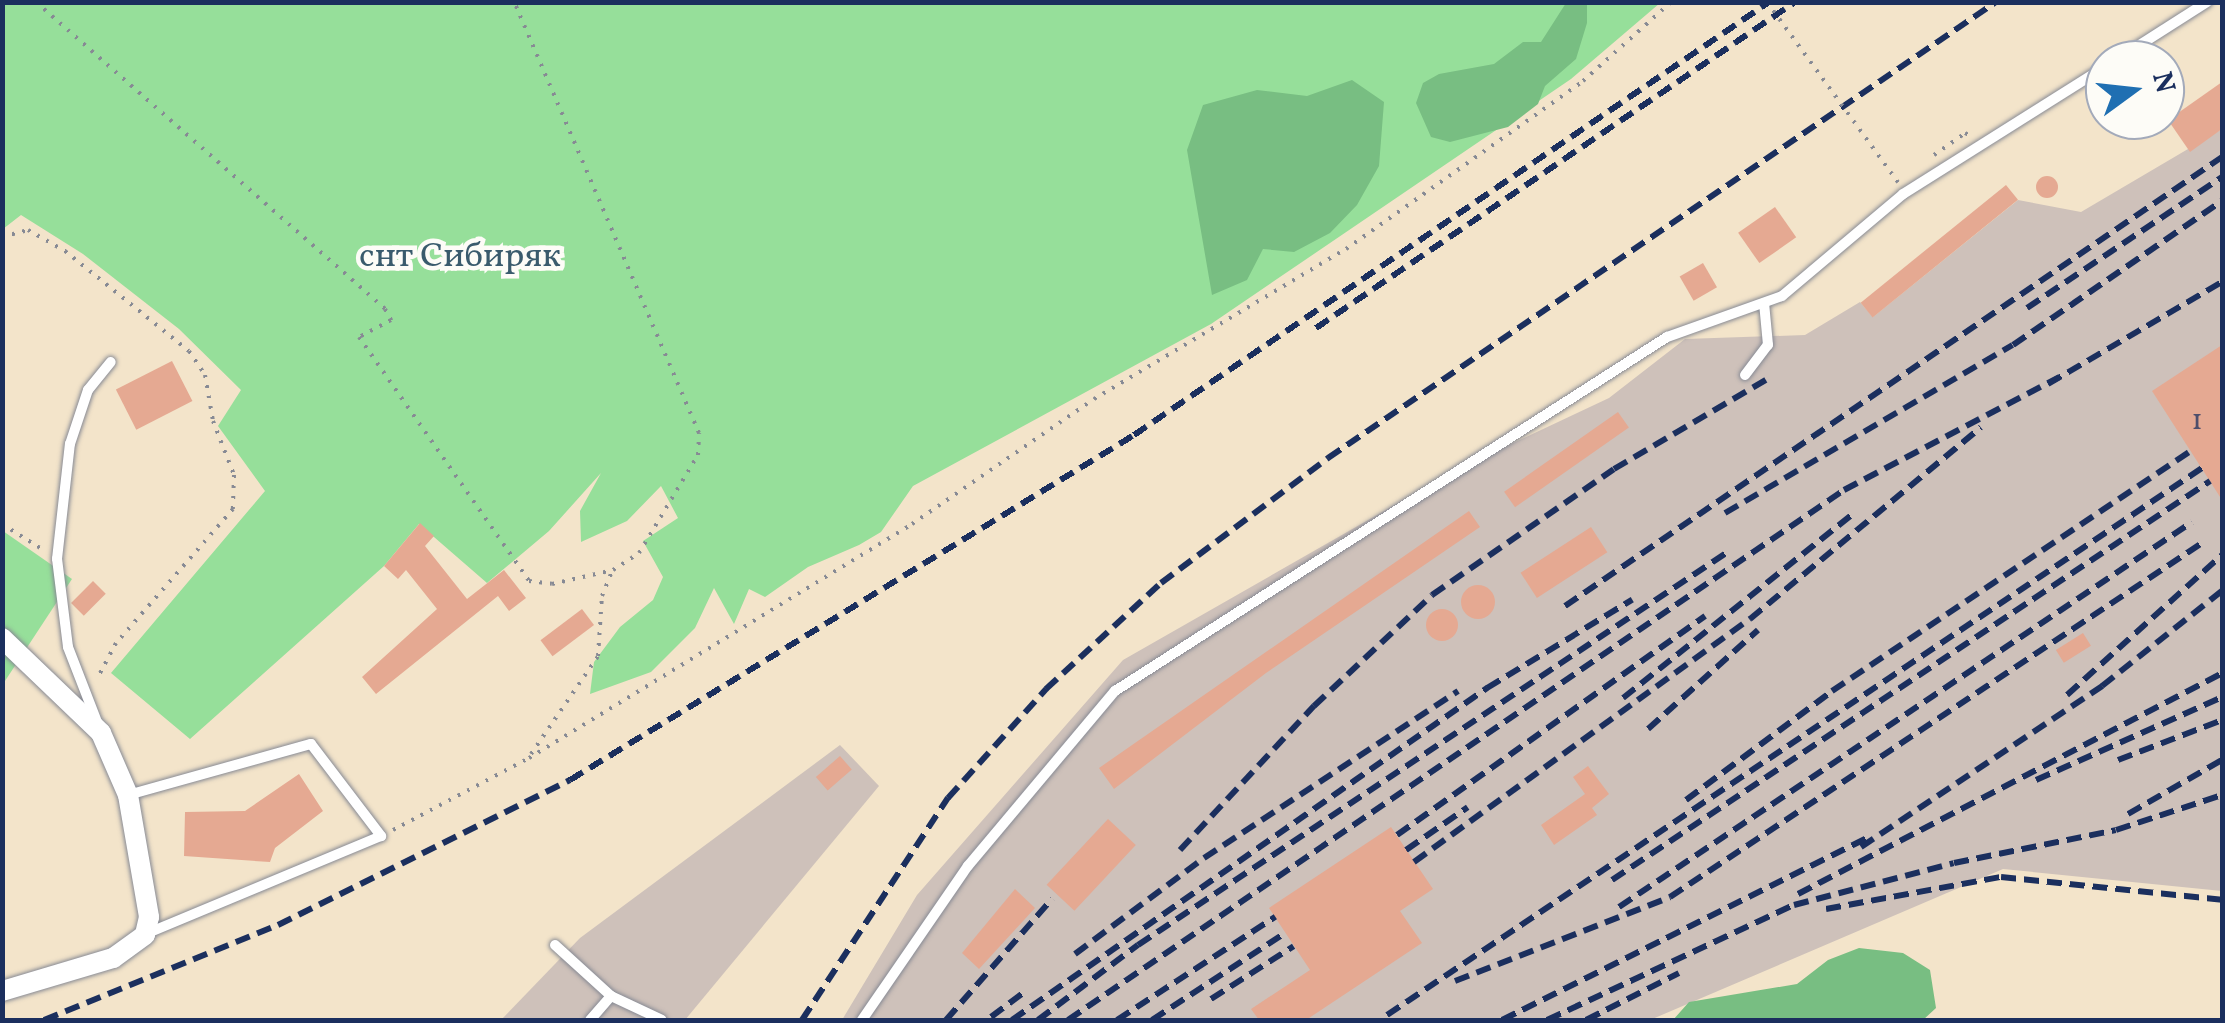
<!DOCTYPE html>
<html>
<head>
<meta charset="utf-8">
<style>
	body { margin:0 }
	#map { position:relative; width:2225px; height:1023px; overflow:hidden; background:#f3e4ca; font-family:Vollkorn,serif }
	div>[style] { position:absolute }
	.industrial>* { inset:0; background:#cec1ba }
	.green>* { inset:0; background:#96df9a }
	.forest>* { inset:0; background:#78be82 }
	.building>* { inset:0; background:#e5a992; transform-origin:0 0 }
	.round { border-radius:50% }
	.path>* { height:4px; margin-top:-2px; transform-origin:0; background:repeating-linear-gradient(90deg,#878a94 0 2.5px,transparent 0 10.5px) }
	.roads { filter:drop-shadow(0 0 2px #878a94) drop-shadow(0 0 2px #878a94) }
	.lane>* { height:10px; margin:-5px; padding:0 5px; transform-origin:5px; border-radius:5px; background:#fff }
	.street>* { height:20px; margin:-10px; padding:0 10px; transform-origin:10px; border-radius:10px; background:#fff }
	.rail>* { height:6px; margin-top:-3px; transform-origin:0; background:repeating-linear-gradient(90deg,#1b2f5e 0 15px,transparent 0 23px) }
	.path-bridge>* { height:4px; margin-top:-2px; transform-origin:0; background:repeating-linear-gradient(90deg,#878a94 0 2.5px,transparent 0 10.5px) }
	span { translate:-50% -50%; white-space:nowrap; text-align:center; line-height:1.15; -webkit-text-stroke:9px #fdfcf7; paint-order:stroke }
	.number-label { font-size:30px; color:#4e4e6b }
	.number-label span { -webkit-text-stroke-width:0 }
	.park-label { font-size:35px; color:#3a5b6d }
	.frame { position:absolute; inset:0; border:5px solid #1b2f5e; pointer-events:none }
	.north { position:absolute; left:2085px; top:40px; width:100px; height:100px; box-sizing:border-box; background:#fdfcf7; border:2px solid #a3aaba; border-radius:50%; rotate:75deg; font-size:28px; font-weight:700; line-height:40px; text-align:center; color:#1b2f5e }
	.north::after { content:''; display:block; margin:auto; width:35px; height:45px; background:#1f6fb2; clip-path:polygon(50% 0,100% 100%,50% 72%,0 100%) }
</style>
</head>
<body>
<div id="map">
	<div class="industrial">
		<i style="clip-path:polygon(2222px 129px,2222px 891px,2003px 869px,1650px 1020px,842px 1020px,917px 895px,1123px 660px,1454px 471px,1609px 398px,1685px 339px,1805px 335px,1860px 302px,1873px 317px,2018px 200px,2081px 212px)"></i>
		<i style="clip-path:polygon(840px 745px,879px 786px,685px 1020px,501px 1020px,580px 938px)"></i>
	</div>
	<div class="green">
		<i style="clip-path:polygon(3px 3px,1660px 3px,1571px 79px,1211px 324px,913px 486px,881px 532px,859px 545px,808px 567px,765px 597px,749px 589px,734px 624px,714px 588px,695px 628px,651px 672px,590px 694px,594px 662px,620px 627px,653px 600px,663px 577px,643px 541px,678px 518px,661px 486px,627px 521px,581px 542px,580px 511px,601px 473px,549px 531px,487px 583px,419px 524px,384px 566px,190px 739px,111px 673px,265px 491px,218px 426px,241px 390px,179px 329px,83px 254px,21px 215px,3px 229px)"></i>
		<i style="clip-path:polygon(3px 531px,72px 579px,3px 684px)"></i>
	</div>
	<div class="forest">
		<i style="clip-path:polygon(1566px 3px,1587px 4px,1587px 23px,1576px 59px,1545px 86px,1538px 104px,1508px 127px,1450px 142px,1431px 137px,1416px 103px,1423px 83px,1439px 74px,1494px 64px,1523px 42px,1541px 42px)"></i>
		<i style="clip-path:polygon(1352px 80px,1384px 102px,1379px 166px,1357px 205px,1330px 233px,1294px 252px,1263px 249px,1247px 280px,1212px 295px,1187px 150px,1203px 105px,1257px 90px,1307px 96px)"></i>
		<i style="clip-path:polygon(1859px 948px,1903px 953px,1930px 970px,1936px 1008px,1923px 1020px,1673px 1020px,1689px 1002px,1797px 984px,1828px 960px)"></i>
	</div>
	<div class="building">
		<i style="clip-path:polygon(2222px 82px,2222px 129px,2190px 152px,2168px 120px)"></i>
		<i class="round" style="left:2036px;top:176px;width:22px;height:22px"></i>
		<i style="left:2006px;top:185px;width:19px;height:187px;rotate:51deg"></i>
		<i style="left:1775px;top:207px;width:37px;height:45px;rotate:55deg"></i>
		<i style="left:1703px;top:263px;width:28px;height:27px;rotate:60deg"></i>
		<i style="clip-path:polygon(2222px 345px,2222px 500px,2152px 391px)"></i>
		<i style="left:172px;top:361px;width:45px;height:63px;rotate:63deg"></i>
		<i style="left:1618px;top:412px;width:19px;height:139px;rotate:55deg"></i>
		<i style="clip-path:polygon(1469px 511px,1480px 527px,1266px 673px,1114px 789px,1099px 768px)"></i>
		<i style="clip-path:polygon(420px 523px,434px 536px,425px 546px,467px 599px,504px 570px,526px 598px,509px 611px,498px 596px,376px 694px,362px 677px,437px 609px,406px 570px,398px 579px,384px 566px)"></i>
		<i style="left:1591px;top:527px;width:30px;height:84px;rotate:57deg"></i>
		<i style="left:93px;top:581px;width:18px;height:31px;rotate:45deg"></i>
		<i class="round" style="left:1461px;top:585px;width:34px;height:34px"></i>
		<i class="round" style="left:1426px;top:609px;width:32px;height:32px"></i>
		<i style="left:582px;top:609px;width:20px;height:52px;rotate:53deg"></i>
		<i style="left:2083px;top:633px;width:15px;height:32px;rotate:58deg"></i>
		<i style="left:840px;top:756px;width:18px;height:32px;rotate:49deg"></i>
		<i style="clip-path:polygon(1588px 766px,1609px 794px,1592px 808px,1597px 815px,1554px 845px,1541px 825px,1585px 794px,1573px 777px)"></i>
		<i style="clip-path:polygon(299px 774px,323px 811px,275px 848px,270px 862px,184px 856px,185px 812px,245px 811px)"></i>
		<i style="left:1108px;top:819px;width:38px;height:90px;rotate:43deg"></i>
		<i style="clip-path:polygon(1391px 827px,1433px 889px,1400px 911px,1422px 943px,1306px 1020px,1259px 1020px,1251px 1009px,1310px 970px,1269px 908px)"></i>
		<i style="clip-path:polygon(1015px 889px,1035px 908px,979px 969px,962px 953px)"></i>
	</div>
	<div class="path">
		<i style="left:36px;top:2px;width:465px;rotate:41.3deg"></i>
		<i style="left:385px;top:309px;width:13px;rotate:61deg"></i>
		<i style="left:391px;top:320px;width:36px;rotate:152deg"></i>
		<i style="left:359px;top:337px;width:297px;rotate:55.1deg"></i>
		<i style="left:529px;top:581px;width:23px;rotate:7deg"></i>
		<i style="left:552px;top:584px;width:63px;rotate:-12.9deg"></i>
		<i style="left:613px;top:570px;width:31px;rotate:-33deg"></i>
		<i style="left:639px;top:553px;width:114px;rotate:-59deg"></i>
		<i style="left:698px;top:455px;width:22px;rotate:-87deg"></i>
		<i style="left:699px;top:433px;width:469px;rotate:-113.2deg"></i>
		<i style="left:2px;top:9px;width:11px;rotate:-41deg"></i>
		<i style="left:1934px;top:155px;width:38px;rotate:-35deg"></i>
		<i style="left:1965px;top:133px;width:7px;rotate:27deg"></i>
		<i style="left:2px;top:237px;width:27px;rotate:-15deg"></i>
		<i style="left:28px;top:230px;width:43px;rotate:29.6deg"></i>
		<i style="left:65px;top:251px;width:159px;rotate:38.9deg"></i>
		<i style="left:189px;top:351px;width:29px;rotate:56deg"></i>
		<i style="left:205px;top:375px;width:47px;rotate:80.1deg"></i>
		<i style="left:213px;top:421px;width:58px;rotate:68.7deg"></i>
		<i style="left:234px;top:475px;width:34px;rotate:92deg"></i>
		<i style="left:233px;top:509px;width:178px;rotate:131.1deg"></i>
		<i style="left:116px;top:643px;width:40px;rotate:118deg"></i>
		<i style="left:2px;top:524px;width:51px;rotate:32.1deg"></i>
		<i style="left:531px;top:754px;width:119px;rotate:-55.6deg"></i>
		<i style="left:598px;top:656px;width:60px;rotate:-86.2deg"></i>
		<i style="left:602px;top:596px;width:27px;rotate:-68deg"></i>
		<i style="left:393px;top:830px;width:154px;rotate:-27.9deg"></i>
		<i style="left:529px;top:758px;width:449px;rotate:-31.4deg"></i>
		<i style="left:912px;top:524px;width:221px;rotate:-34.5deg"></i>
		<i style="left:1094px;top:399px;width:293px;rotate:-30.8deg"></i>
		<i style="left:1346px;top:249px;width:291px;rotate:-35.3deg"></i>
		<i style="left:1583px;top:81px;width:118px;rotate:-41.9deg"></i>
	</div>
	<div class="roads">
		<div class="lane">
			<i style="left:2116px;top:60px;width:108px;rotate:-32.5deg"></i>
			<i style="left:1745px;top:375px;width:38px;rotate:-53deg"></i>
			<i style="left:1768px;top:345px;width:42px;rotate:-95.4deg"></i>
			<i style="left:99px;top:727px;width:86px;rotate:-111.2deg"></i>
			<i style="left:68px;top:647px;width:89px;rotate:-97.1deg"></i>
			<i style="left:57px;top:559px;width:116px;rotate:-83.6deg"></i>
			<i style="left:70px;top:444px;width:57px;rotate:-71.6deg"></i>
			<i style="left:88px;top:390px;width:36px;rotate:-51deg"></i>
			<i style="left:128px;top:795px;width:190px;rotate:-15.6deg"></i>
			<i style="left:311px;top:744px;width:116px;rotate:52.7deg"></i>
			<i style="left:381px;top:836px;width:255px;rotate:157.4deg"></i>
			<i style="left:555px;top:945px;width:76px;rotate:42.3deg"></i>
			<i style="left:611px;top:996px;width:32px;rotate:131deg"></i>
			<i style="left:611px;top:996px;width:56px;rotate:25.2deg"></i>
			<i style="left:862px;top:1020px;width:187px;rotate:-55.5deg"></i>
			<i style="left:968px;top:866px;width:229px;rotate:-50deg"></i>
			<i style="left:1115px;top:691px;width:656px;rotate:-32.67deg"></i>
			<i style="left:1667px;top:337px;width:122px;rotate:-19.6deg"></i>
			<i style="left:1782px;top:296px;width:158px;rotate:-40.1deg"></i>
			<i style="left:1903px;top:194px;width:239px;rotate:-32.2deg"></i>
		</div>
		<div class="street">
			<i style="left:2px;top:638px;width:137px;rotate:43.8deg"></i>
			<i style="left:101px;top:733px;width:68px;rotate:66.5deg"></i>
			<i style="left:128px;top:795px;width:124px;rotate:80.2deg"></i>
			<i style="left:149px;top:917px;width:18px;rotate:103deg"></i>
			<i style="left:145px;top:935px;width:39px;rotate:144deg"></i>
			<i style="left:113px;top:958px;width:116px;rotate:163.4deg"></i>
		</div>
	</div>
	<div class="rail">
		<i style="left:2027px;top:308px;width:235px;rotate:-33.9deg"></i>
		<i style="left:1316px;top:328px;width:579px;rotate:-34.24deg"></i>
		<i style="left:2048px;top:384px;width:202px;rotate:-30.4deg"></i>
		<i style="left:1725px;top:513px;width:333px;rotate:-30.3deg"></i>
		<i style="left:2013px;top:345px;width:254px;rotate:-34.6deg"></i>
		<i style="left:1565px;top:606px;width:796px;rotate:-34.35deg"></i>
		<i style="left:2067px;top:695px;width:209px;rotate:-42.1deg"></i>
		<i style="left:1623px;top:698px;width:295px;rotate:-38.7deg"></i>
		<i style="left:1648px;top:729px;width:148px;rotate:-42deg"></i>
		<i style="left:2118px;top:760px;width:111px;rotate:-21deg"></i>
		<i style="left:2036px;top:780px;width:204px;rotate:-24deg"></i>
		<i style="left:1686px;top:800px;width:182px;rotate:-36.7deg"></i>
		<i style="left:1832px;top:691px;width:432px;rotate:-33.8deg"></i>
		<i style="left:2128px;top:814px;width:108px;rotate:-29.9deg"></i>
		<i style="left:1397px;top:835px;width:378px;rotate:-35.4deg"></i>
		<i style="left:1861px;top:847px;width:290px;rotate:-33.7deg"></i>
		<i style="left:2102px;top:686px;width:153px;rotate:-38.4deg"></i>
		<i style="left:1180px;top:850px;width:197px;rotate:-47.1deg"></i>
		<i style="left:1314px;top:706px;width:162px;rotate:-43.2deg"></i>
		<i style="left:1432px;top:595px;width:221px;rotate:-34.7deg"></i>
		<i style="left:1614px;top:469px;width:182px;rotate:-30.4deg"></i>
		<i style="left:1406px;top:850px;width:75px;rotate:-34.7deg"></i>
		<i style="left:1414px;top:862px;width:415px;rotate:-35.9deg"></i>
		<i style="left:1750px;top:619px;width:300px;rotate:-39.7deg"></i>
		<i style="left:1612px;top:880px;width:719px;rotate:-33.71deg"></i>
		<i style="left:1798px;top:894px;width:478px;rotate:-27.5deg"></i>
		<i style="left:1619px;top:907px;width:690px;rotate:-33.9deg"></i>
		<i style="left:1826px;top:909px;width:178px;rotate:-10.4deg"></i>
		<i style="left:2001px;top:877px;width:222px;rotate:5.9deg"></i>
		<i style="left:1075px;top:954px;width:161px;rotate:-36.7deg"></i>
		<i style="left:1204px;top:858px;width:304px;rotate:-33.3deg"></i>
		<i style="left:1455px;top:981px;width:231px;rotate:-21.3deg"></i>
		<i style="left:1670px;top:897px;width:643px;rotate:-33.64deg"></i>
		<i style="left:1211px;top:999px;width:98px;rotate:-32.6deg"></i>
		<i style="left:1387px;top:1015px;width:982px;rotate:-33.87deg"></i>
		<i style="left:991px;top:1017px;width:45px;rotate:-36.9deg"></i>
		<i style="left:44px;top:1020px;width:253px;rotate:-22.1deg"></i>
		<i style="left:278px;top:925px;width:326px;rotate:-26.4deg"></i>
		<i style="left:570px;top:780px;width:661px;rotate:-31.45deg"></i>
		<i style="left:1134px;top:435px;width:769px;rotate:-34.29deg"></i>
		<i style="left:802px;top:1020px;width:266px;rotate:-56.7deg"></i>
		<i style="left:948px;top:798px;width:147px;rotate:-48deg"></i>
		<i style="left:1046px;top:689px;width:156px;rotate:-42.7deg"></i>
		<i style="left:1161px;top:583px;width:209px;rotate:-36.8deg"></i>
		<i style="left:1328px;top:458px;width:809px;rotate:-34.32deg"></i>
		<i style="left:946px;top:1020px;width:161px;rotate:-48.8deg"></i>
		<i style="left:1012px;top:1020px;width:580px;rotate:-34.95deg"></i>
		<i style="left:1487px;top:688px;width:170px;rotate:-31.3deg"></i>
		<i style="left:1038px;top:1020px;width:125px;rotate:-36.9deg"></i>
		<i style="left:1138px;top:945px;width:710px;rotate:-33.69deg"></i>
		<i style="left:1068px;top:1020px;width:940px;rotate:-34.33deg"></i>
		<i style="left:1844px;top:490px;width:243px;rotate:-27.7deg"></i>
		<i style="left:1117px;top:1020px;width:189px;rotate:-33.1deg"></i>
		<i style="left:1152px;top:1020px;width:159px;rotate:-33.2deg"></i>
		<i style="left:1502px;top:1020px;width:410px;rotate:-26.5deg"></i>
		<i style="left:1547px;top:1020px;width:272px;rotate:-25deg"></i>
		<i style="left:1794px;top:905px;width:165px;rotate:-14.7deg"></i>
		<i style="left:1954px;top:863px;width:165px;rotate:-11.5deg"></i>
		<i style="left:2116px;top:830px;width:112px;rotate:-18.3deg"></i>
		<i style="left:1586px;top:1020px;width:104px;rotate:-26.8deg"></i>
	</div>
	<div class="path-bridge">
		<i style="left:1767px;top:2px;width:223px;rotate:54deg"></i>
	</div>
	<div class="number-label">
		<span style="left:2197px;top:421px">1</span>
	</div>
	<div class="park-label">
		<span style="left:460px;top:257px">снт Сибиряк</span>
	</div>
	<div class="frame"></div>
	<div class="north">N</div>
</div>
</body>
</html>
